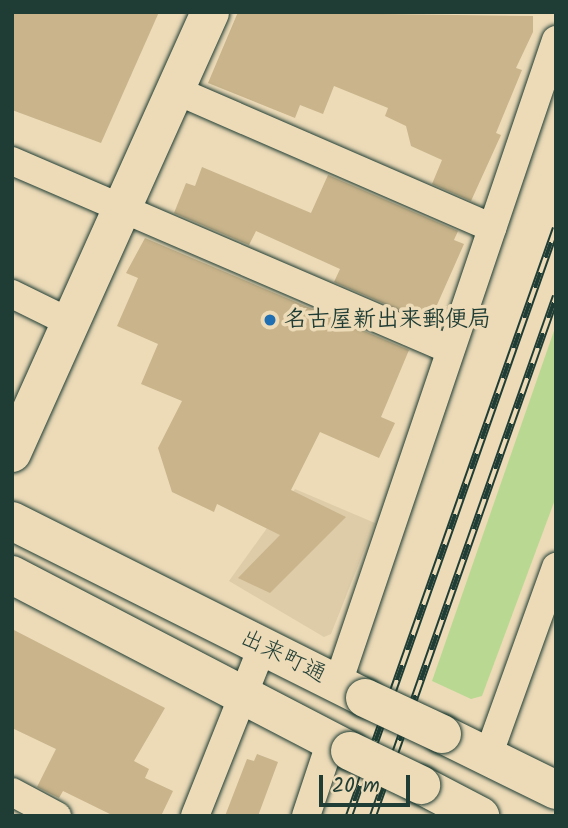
<!DOCTYPE html>
<html>
<head>
<meta charset="utf-8">
<style>
	body { margin:0 }
	#map { position:relative; width:568px; height:828px; overflow:hidden; background:#eddbb8; font-family:Kalam,"Klee One",sans-serif }
	div>[style] { position:absolute }
	.built>* { inset:0; background:#decca8 }
	.green>* { inset:0; background:#b9d993 }
	.building>* { inset:0; background:#c9b48b }
	.roads { filter:drop-shadow(0 0 2px #1f3d34) drop-shadow(0 0 2px #1f3d34) }
	.street>* { height:28px; margin:-14px; padding:0 14px; transform-origin:14px; border-radius:14px; background:#eddbb8 }
	.secondary>* { height:38px; margin:-19px; padding:0 19px; transform-origin:19px; border-radius:19px; background:#eddbb8 }
	.rail>* { height:8px; margin-top:-4px; transform-origin:0; background:repeating-linear-gradient(90deg,#eddbb8 0 16px,#1f3d34 0 32px); box-sizing:border-box; border-block:2px solid #1f3d34 }
	.bridges { filter:drop-shadow(0 0 2px #1f3d34) drop-shadow(0 0 2px #1f3d34) }
	.secondary-bridge>* { height:38px; margin:-19px; padding:0 19px; transform-origin:19px; border-radius:19px; background:#eddbb8 }
	.dots>* { width:19px; height:19px; translate:-50% -50%; box-sizing:border-box; border:4px solid #eddbb8; border-radius:50% }
	span { translate:-50% -50%; white-space:nowrap; text-align:center; line-height:1.15; -webkit-text-stroke:7px #eddbb8; paint-order:stroke }
	.poi-label { font-size:23px; color:#1f3d34; font-weight:700 }
	.left { translate:0 -50%; text-align:left }
	.street-label { font-size:23px; color:#1f3d34 }
	.frame { position:absolute; inset:0; border:14px solid #1f3d34; pointer-events:none }
	.scale { position:absolute; left:319px; top:775px; width:91px; height:32px; box-sizing:border-box; border:4px solid #1f3d34; border-top:0; padding-left:9px; font-size:21px; line-height:24px; white-space:nowrap; color:#1f3d34; -webkit-text-stroke:5px #eddbb8; paint-order:stroke }
</style>
</head>
<body>
<div id="map">
	<div class="built">
		<i style="clip-path:polygon(295px 489px,375px 523px,331px 634px,324px 637px,229px 581px)"></i>
	</div>
	<div class="green">
		<i style="clip-path:polygon(556px 325px,556px 497px,482px 696px,471px 699px,432px 681px)"></i>
	</div>
	<div class="building">
		<i style="clip-path:polygon(12px 12px,159px 12px,101px 143px,12px 110px)"></i>
		<i style="clip-path:polygon(238px 12px,533px 16px,533px 32px,516px 68px,522px 70px,496px 133px,501px 135px,471px 201px,432px 184px,442px 160px,411px 146px,406px 126px,385px 116px,388px 108px,334px 86px,323px 114px,300px 105px,295px 118px,208px 83px)"></i>
		<i style="clip-path:polygon(202px 167px,311px 213px,328px 175px,458px 231px,454px 240px,464px 244px,429px 323px,334px 282px,340px 269px,256px 231px,249px 245px,174px 213px,186px 183px,195px 186px)"></i>
		<i style="clip-path:polygon(145px 238px,409px 350px,381px 417px,395px 423px,379px 458px,320px 432px,291px 490px,346px 517px,270px 593px,238px 578px,280px 535px,217px 504px,214px 512px,172px 492px,158px 448px,182px 401px,141px 384px,158px 344px,117px 326px,138px 278px,126px 273px)"></i>
		<i style="clip-path:polygon(12px 629px,165px 708px,134px 761px,149px 769px,145px 778px,173px 791px,161px 816px,114px 816px,63px 791px,59px 798px,37px 787px,56px 749px,12px 728px)"></i>
		<i style="clip-path:polygon(257px 754px,278px 762px,258px 816px,225px 816px,247px 759px,254px 761px)"></i>
	</div>
	<div class="roads">
		<div class="street">
			<i style="left:175px;top:90px;width:346px;rotate:23.5deg"></i>
			<i style="left:12px;top:161px;width:477px;rotate:23.3deg"></i>
			<i style="left:12px;top:294px;width:66px;rotate:26.2deg"></i>
			<i style="left:338px;top:683px;width:679px;rotate:-71.27deg"></i>
			<i style="left:488px;top:756px;width:201px;rotate:-70.2deg"></i>
			<i style="left:12px;top:792px;width:51px;rotate:28.1deg"></i>
			<i style="left:195px;top:816px;width:181px;rotate:-68.3deg"></i>
			<i style="left:306px;top:816px;width:79px;rotate:-71.6deg"></i>
		</div>
		<div class="secondary">
			<i style="left:12px;top:453px;width:483px;rotate:-65.8deg"></i>
			<i style="left:12px;top:521px;width:395px;rotate:26.6deg"></i>
			<i style="left:12px;top:575px;width:381px;rotate:27.5deg"></i>
			<i style="left:442px;top:734px;width:127px;rotate:26.2deg"></i>
			<i style="left:421px;top:785px;width:67px;rotate:27.7deg"></i>
		</div>
	</div>
	<div class="rail">
		<i style="left:349px;top:816px;width:623px;rotate:-70.61deg"></i>
		<i style="left:373px;top:816px;width:551px;rotate:-70.61deg"></i>
	</div>
	<div class="bridges">
		<div class="secondary-bridge">
			<i style="left:365px;top:698px;width:85px;rotate:25.1deg"></i>
			<i style="left:350px;top:751px;width:79px;rotate:25.6deg"></i>
		</div>
	</div>
	<div class="dots">
		<i style="left:270px;top:320px;background:#1f6fb2"></i>
	</div>
	<div class="poi-label">
		<span class="left" style="left:284px;top:320px">名古屋新出来郵便局</span>
	</div>
	<div class="street-label">
		<span style="left:283px;top:657px;rotate:26deg">出来町通</span>
	</div>
	<div class="frame"></div>
	<div class="scale">20 m</div>
</div>
</body>
</html>
